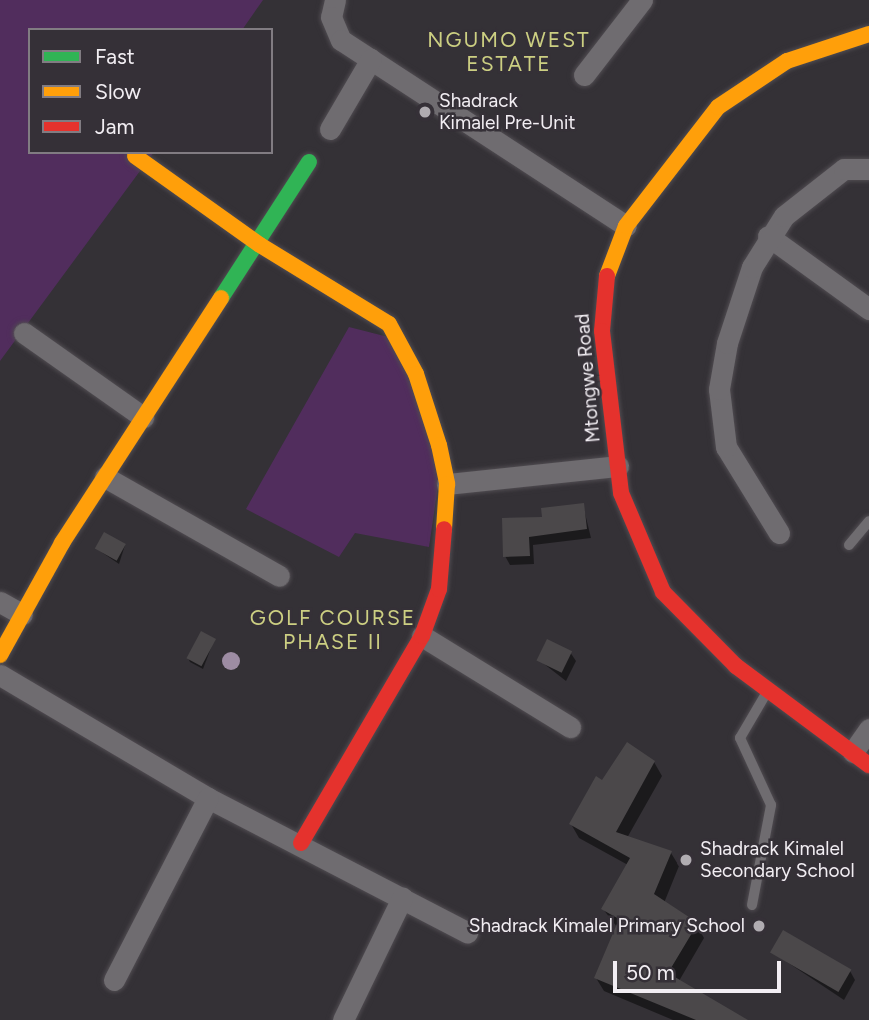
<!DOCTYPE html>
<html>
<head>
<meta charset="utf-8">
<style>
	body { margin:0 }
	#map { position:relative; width:869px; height:1020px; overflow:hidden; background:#343136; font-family:Figtree,sans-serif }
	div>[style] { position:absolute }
	.green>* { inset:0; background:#512d5d }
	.shadow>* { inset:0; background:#0007 }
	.building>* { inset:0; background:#4b484a; transform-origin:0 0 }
	.roads { filter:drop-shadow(0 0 2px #504c51) drop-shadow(0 0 2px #504c51) }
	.lane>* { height:10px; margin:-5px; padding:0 5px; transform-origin:5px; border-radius:5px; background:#6f6c70 }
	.street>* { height:21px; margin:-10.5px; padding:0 10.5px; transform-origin:10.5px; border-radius:10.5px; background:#6f6c70 }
	.fast>* { height:16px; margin:-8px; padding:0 8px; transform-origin:8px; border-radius:8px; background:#30b455 }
	.slow>* { height:16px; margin:-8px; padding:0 8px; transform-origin:8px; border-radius:8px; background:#ff9f0a }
	.jam>* { height:16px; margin:-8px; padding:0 8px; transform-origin:8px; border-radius:8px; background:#e5322d }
	.trees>* { width:18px; height:18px; margin:-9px; border-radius:50%; background:#9d8ca3 }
	.dots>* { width:19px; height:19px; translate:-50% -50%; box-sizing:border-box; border:4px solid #353037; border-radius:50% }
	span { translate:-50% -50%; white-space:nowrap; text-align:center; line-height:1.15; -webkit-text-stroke:5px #353037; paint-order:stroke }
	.poi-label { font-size:19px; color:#f2eef3 }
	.left { translate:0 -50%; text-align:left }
	.right { translate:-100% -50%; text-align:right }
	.street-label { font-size:19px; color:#f2eef3 }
	.neighbourhood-label { font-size:21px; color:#cccf82; letter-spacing:2px }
	.legend { position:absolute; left:28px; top:28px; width:245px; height:126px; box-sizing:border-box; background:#353037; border:2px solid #817c82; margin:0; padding:9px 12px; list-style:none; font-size:21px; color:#f2eef3 }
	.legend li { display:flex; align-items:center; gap:14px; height:35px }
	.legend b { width:35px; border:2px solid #817c82 }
	.scale { position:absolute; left:613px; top:961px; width:168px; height:32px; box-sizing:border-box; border:4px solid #f2eef3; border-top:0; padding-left:9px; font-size:21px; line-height:24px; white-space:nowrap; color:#f2eef3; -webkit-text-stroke:5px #353037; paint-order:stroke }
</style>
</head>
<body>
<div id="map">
	<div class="green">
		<i style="clip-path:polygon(0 0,263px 0,242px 30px,30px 30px,30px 152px,154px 152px,0 361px)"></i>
		<i style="clip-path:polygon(349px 327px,400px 340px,442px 459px,429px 547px,355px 533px,339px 557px,246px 509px)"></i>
	</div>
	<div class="shadow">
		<i style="clip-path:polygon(583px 505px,591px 538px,533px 545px,534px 564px,510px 565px,505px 556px,544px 519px)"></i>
		<i style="clip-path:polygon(125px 545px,119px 564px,97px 549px)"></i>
		<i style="clip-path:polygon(214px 640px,203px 669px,190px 662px,188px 658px)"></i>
		<i style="clip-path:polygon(570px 652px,576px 661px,566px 681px,539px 660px)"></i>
		<i style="clip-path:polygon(654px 762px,662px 776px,627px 838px,671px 853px,679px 866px,664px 903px,696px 924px,704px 938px,679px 981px,747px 1020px,673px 1020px,604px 991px,596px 978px,617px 927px,603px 909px,628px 865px,579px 838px,571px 824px,603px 782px)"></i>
		<i style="clip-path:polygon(772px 952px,850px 971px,855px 980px,844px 1000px)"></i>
	</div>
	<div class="building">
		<i style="clip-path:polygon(584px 503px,587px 529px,529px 537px,530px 556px,503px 557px,502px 518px,542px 517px,541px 508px)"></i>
		<i style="left:104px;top:532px;width:25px;height:19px;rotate:29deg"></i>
		<i style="left:201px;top:631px;width:17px;height:31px;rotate:28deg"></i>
		<i style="left:547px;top:639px;width:28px;height:24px;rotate:26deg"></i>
		<i style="clip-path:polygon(627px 742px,655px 761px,616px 832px,672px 851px,654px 894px,698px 923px,668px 973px,748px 1020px,696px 1020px,594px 978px,619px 919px,601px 909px,630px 858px,569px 824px,596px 776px,602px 780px)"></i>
		<i style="left:783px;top:930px;width:79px;height:26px;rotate:30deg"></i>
	</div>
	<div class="roads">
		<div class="lane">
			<i style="left:849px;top:545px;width:31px;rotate:-50deg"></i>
			<i style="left:752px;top:905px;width:102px;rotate:-79.2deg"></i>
			<i style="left:771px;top:805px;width:74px;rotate:-114.8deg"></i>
			<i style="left:740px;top:738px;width:53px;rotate:-59.6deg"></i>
		</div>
		<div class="street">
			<i style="left:335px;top:0;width:17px;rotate:103deg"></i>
			<i style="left:331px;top:17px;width:25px;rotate:67deg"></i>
			<i style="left:341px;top:40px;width:340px;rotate:33.1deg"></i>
			<i style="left:584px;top:75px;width:95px;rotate:-52.3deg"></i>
			<i style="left:330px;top:129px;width:81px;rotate:-59.6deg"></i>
			<i style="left:768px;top:236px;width:125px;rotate:35.9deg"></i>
			<i style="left:24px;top:333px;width:146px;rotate:35.2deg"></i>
			<i style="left:105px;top:477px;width:200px;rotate:29.6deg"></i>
			<i style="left:447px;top:484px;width:172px;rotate:-6deg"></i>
			<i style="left:779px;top:533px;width:101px;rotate:-121.6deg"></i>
			<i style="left:726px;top:447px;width:58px;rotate:-96.9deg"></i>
			<i style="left:719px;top:389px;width:47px;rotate:-80.1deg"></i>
			<i style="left:727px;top:343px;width:80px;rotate:-71.8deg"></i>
			<i style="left:752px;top:267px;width:60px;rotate:-57.9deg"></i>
			<i style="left:784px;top:216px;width:76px;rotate:-38.1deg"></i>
			<i style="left:844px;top:169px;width:25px"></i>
			<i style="left:0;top:602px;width:25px;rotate:29deg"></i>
			<i style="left:422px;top:636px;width:174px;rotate:31.6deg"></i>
			<i style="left:0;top:675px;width:242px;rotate:30.6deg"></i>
			<i style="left:208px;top:798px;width:292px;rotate:27.4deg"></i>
			<i style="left:853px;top:752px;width:28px;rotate:-55deg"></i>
			<i style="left:114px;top:980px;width:205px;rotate:-62.7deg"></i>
			<i style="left:343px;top:1020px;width:136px;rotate:-64.2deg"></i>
		</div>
		<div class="fast">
			<i style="left:221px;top:298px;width:162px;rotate:-57.1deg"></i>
		</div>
		<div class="slow">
			<i style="left:135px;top:156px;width:153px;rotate:35.5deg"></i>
			<i style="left:260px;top:245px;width:151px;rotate:31.5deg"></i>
			<i style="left:389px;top:324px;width:57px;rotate:61.6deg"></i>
			<i style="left:416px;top:374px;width:75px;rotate:72.1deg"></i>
			<i style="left:439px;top:445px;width:40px;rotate:78deg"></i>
			<i style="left:447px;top:484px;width:45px;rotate:93.8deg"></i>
			<i style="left:607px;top:276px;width:53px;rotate:-69.2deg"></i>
			<i style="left:626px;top:226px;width:150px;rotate:-52.3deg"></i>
			<i style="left:718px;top:107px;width:83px;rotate:-33.7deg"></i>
			<i style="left:787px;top:61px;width:86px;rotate:-18.2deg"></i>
			<i style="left:0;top:655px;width:128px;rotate:-61deg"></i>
			<i style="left:62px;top:543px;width:292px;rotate:-57deg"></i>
		</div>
		<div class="jam">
			<i style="left:607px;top:276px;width:55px;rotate:95.2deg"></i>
			<i style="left:602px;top:331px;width:163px;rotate:83.3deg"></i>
			<i style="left:621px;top:493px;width:108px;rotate:67deg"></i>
			<i style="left:663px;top:592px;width:104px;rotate:45.4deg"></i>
			<i style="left:736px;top:666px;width:166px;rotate:36.7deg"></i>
			<i style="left:301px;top:843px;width:240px;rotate:-59.7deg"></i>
			<i style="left:422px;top:636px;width:50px;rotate:-70.1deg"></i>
			<i style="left:439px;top:589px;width:60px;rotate:-85.2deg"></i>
		</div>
	</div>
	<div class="trees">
		<i style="left:231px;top:661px"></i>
	</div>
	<div class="dots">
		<i style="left:425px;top:112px;background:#b0acb1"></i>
		<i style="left:686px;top:860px;background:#b0acb1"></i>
		<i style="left:759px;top:926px;background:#b0acb1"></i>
	</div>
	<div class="poi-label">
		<span class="left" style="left:439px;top:112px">Shadrack<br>Kimalel Pre-Unit</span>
		<span class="left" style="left:700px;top:860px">Shadrack Kimalel<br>Secondary School</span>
		<span class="right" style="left:745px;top:926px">Shadrack Kimalel Primary School</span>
	</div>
	<div class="street-label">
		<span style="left:588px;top:378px;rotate:-95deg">Mtongwe Road</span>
	</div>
	<div class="neighbourhood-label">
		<span style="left:509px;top:52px">NGUMO WEST<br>ESTATE</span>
		<span style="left:333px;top:630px">GOLF COURSE<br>PHASE II</span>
	</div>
	<ul class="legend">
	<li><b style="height:9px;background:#30b455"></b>Fast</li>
	<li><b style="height:9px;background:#ff9f0a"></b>Slow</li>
	<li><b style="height:9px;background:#e5322d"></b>Jam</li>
	</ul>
	<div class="scale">50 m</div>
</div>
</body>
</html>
